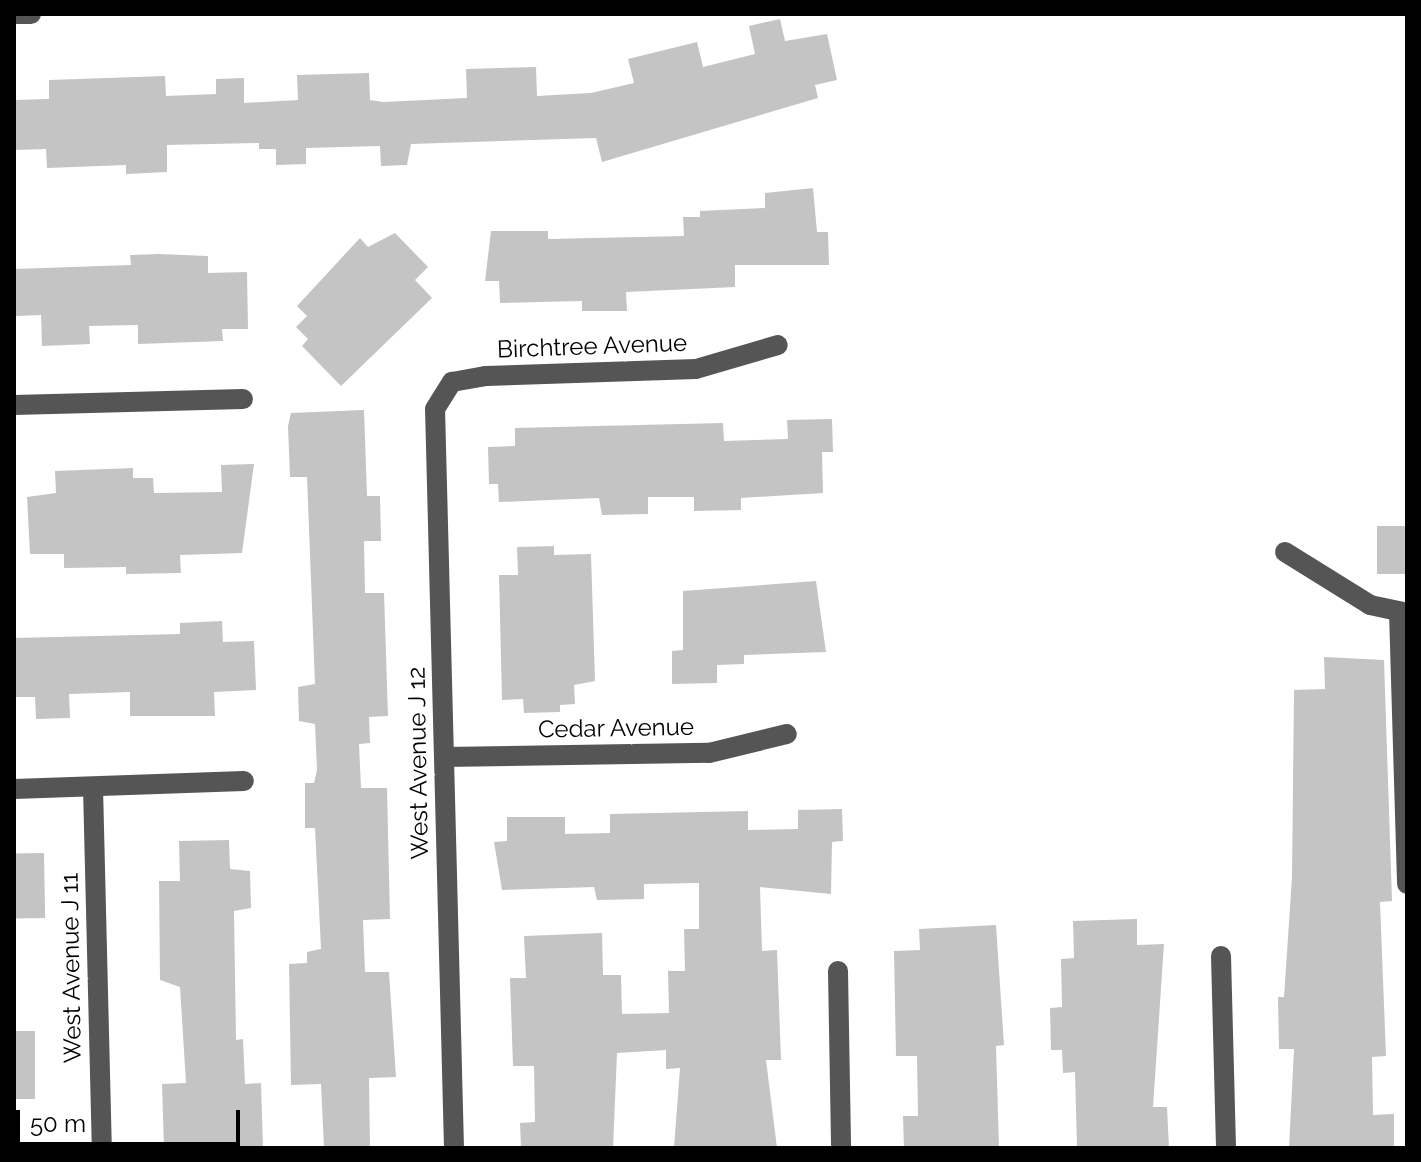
<!DOCTYPE html>
<html>
<head>
<meta charset="utf-8">
<style>
	body { margin:0 }
	#map { position:relative; width:1421px; height:1162px; overflow:hidden; background:#fff; font-family:Raleway,sans-serif }
	div>[style] { position:absolute }
	.building>* { inset:0; background:#c4c4c4; transform-origin:0 0 }
	.minor>* { height:20px; margin:-10px; padding:0 10px; transform-origin:10px; border-radius:10px; background:#555 }
	span { translate:-50% -50%; white-space:nowrap; text-align:center; line-height:1.15; -webkit-text-stroke:8px #fff; paint-order:stroke }
	.street-label { font-size:24px; color:#000 }
	.frame { position:absolute; inset:0; border:16px solid #000; pointer-events:none }
	.scale { position:absolute; left:16px; top:1110px; width:224px; height:36px; box-sizing:border-box; border:4px solid #000; border-top:0; padding-left:10px; font-size:24px; line-height:28px; white-space:nowrap; color:#000; -webkit-text-stroke:6px #fff; paint-order:stroke }
</style>
</head>
<body>
<div id="map">
	<div class="building">
		<i style="clip-path:polygon(780px 19px,785px 41px,827px 34px,837px 80px,815px 85px,818px 98px,602px 162px,596px 138px,411px 144px,407px 165px,381px 166px,380px 146px,306px 148px,306px 164px,276px 165px,276px 149px,259px 149px,259px 143px,167px 145px,167px 172px,126px 174px,126px 165px,47px 168px,46px 149px,14px 150px,14px 100px,49px 99px,49px 80px,165px 76px,166px 96px,216px 94px,216px 79px,244px 78px,244px 103px,298px 100px,297px 75px,369px 73px,370px 100px,383px 102px,467px 98px,466px 69px,536px 67px,537px 96px,591px 93px,634px 83px,628px 59px,697px 42px,703px 67px,755px 54px,749px 26px)"></i>
		<i style="clip-path:polygon(813px 188px,817px 232px,828px 232px,829px 265px,735px 265px,735px 287px,626px 292px,627px 311px,582px 311px,582px 301px,500px 303px,499px 281px,485px 281px,491px 231px,548px 231px,548px 239px,684px 236px,683px 217px,700px 217px,700px 211px,765px 208px,765px 193px)"></i>
		<i style="clip-path:polygon(395px 233px,428px 267px,415px 280px,432px 298px,341px 386px,302px 346px,308px 339px,296px 327px,307px 316px,297px 306px,360px 238px,368px 247px)"></i>
		<i style="clip-path:polygon(159px 254px,208px 256px,208px 273px,247px 272px,248px 329px,222px 329px,223px 341px,138px 344px,138px 325px,89px 326px,90px 344px,42px 346px,41px 315px,16px 316px,14px 269px,131px 265px,130px 255px)"></i>
		<i style="clip-path:polygon(364px 410px,367px 496px,380px 496px,381px 541px,364px 541px,365px 593px,384px 593px,388px 716px,369px 717px,370px 743px,359px 744px,361px 788px,387px 788px,390px 919px,363px 920px,365px 972px,389px 972px,396px 1077px,369px 1078px,370px 1148px,324px 1148px,321px 1084px,291px 1085px,289px 964px,307px 963px,307px 952px,321px 949px,315px 828px,305px 828px,305px 783px,314px 783px,317px 770px,315px 724px,299px 721px,298px 687px,315px 684px,307px 477px,290px 477px,288px 426px,291px 413px)"></i>
		<i style="clip-path:polygon(832px 419px,833px 452px,822px 452px,823px 493px,741px 498px,741px 510px,694px 511px,694px 497px,648px 497px,648px 514px,602px 515px,599px 498px,499px 502px,498px 484px,489px 484px,488px 447px,515px 446px,515px 428px,723px 423px,724px 441px,788px 439px,787px 420px)"></i>
		<i style="clip-path:polygon(254px 464px,242px 553px,180px 555px,181px 573px,126px 574px,126px 567px,64px 568px,64px 554px,30px 554px,27px 497px,56px 493px,55px 471px,133px 468px,133px 478px,153px 478px,154px 493px,222px 492px,221px 465px)"></i>
		<i style="left:1407px;top:526px;width:48px;height:30px;rotate:90deg"></i>
		<i style="clip-path:polygon(554px 546px,554px 555px,591px 554px,595px 681px,574px 685px,575px 704px,560px 705px,560px 712px,524px 713px,523px 699px,502px 700px,499px 575px,518px 575px,517px 547px)"></i>
		<i style="clip-path:polygon(816px 581px,826px 652px,744px 655px,744px 664px,717px 665px,717px 683px,672px 684px,672px 651px,683px 650px,683px 591px)"></i>
		<i style="clip-path:polygon(222px 621px,223px 642px,254px 641px,256px 690px,214px 692px,215px 716px,130px 716px,130px 692px,69px 694px,70px 718px,36px 719px,35px 697px,14px 697px,14px 638px,180px 634px,180px 623px)"></i>
		<i style="clip-path:polygon(1324px 657px,1384px 660px,1392px 901px,1380px 902px,1386px 1056px,1372px 1057px,1373px 1115px,1394px 1114px,1394px 1148px,1289px 1148px,1294px 1049px,1279px 1049px,1278px 997px,1284px 997px,1292px 877px,1294px 690px,1325px 689px)"></i>
		<i style="clip-path:polygon(842px 809px,843px 841px,832px 842px,831px 894px,760px 887px,762px 951px,777px 950px,781px 1060px,766px 1060px,777px 1148px,674px 1148px,680px 1068px,666px 1069px,666px 1050px,617px 1053px,613px 1148px,521px 1148px,520px 1123px,535px 1122px,534px 1066px,513px 1066px,510px 978px,526px 978px,524px 936px,602px 933px,603px 975px,621px 975px,622px 1014px,669px 1013px,668px 971px,685px 971px,684px 929px,699px 929px,699px 883px,644px 884px,644px 899px,597px 900px,594px 887px,502px 890px,494px 842px,507px 841px,507px 817px,565px 817px,565px 834px,610px 833px,610px 814px,748px 811px,748px 830px,798px 829px,798px 810px)"></i>
		<i style="clip-path:polygon(229px 840px,230px 869px,250px 871px,251px 908px,234px 911px,236px 1040px,243px 1039px,245px 1084px,261px 1083px,263px 1148px,164px 1148px,162px 1084px,186px 1083px,180px 987px,160px 980px,159px 881px,180px 881px,179px 841px)"></i>
		<i style="left:44px;top:853px;width:65px;height:30px;rotate:89deg"></i>
		<i style="clip-path:polygon(1137px 919px,1137px 945px,1164px 944px,1153px 1107px,1167px 1107px,1169px 1148px,1077px 1148px,1075px 1072px,1063px 1073px,1062px 1050px,1051px 1050px,1050px 1008px,1062px 1007px,1061px 959px,1074px 958px,1073px 921px)"></i>
		<i style="clip-path:polygon(996px 925px,1004px 1045px,996px 1046px,999px 1148px,904px 1148px,903px 1116px,918px 1116px,917px 1056px,896px 1056px,894px 951px,920px 950px,919px 929px)"></i>
		<i style="left:14px;top:1031px;width:21px;height:68px"></i>
	</div>
	<div class="minor">
		<i style="left:14px;top:14px;width:17px"></i>
		<i style="left:14px;top:405px;width:229px;rotate:-1.5deg"></i>
		<i style="left:1285px;top:552px;width:100px;rotate:31.9deg"></i>
		<i style="left:1370px;top:605px;width:38px;rotate:12deg"></i>
		<i style="left:1399px;top:612px;width:272px;rotate:88.3deg"></i>
		<i style="left:444px;top:757px;width:265px;rotate:-0.9deg"></i>
		<i style="left:709px;top:753px;width:80px;rotate:-13.7deg"></i>
		<i style="left:93px;top:787px;width:361px;rotate:88.6deg"></i>
		<i style="left:14px;top:789px;width:230px;rotate:-2deg"></i>
		<i style="left:1221px;top:956px;width:192px;rotate:88.5deg"></i>
		<i style="left:838px;top:971px;width:177px;rotate:89deg"></i>
		<i style="left:454px;top:1148px;width:739px;rotate:-91.47deg"></i>
		<i style="left:435px;top:409px;width:32px;rotate:-58deg"></i>
		<i style="left:452px;top:382px;width:35px;rotate:-10deg"></i>
		<i style="left:486px;top:376px;width:210px;rotate:-1.9deg"></i>
		<i style="left:696px;top:369px;width:85px;rotate:-16.3deg"></i>
	</div>
	<div class="street-label">
		<span style="left:592px;top:346px;rotate:-2deg">Birchtree Avenue</span>
		<span style="left:616px;top:728px;rotate:-1deg">Cedar Avenue</span>
		<span style="left:418px;top:763px;rotate:-91deg">West Avenue J 12</span>
		<span style="left:71px;top:968px;rotate:-91deg">West Avenue J 11</span>
	</div>
	<div class="frame"></div>
	<div class="scale">50 m</div>
</div>
</body>
</html>
